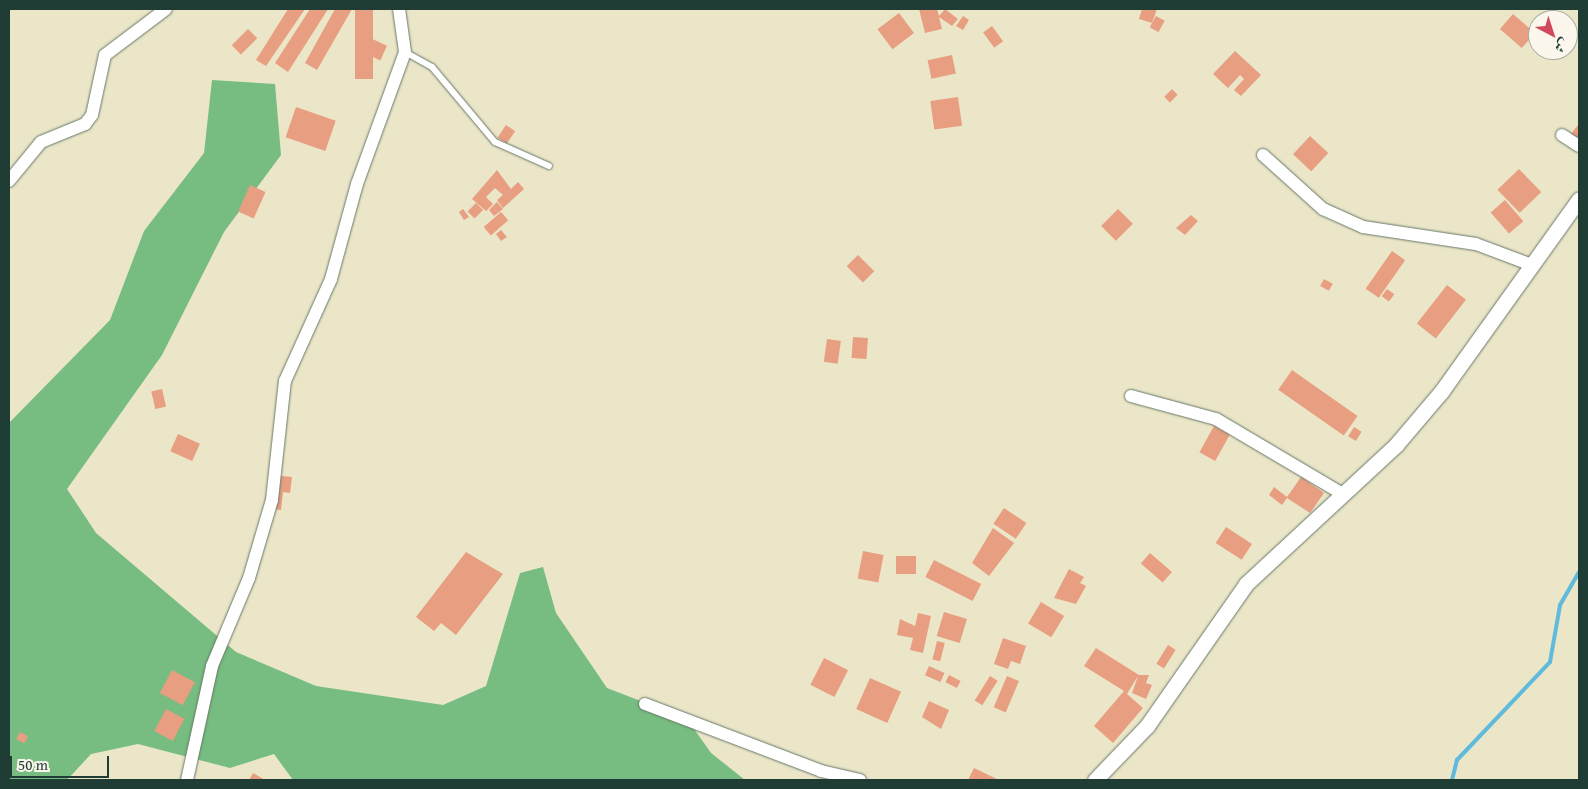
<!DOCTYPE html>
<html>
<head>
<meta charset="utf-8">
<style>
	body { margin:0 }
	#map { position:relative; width:1588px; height:789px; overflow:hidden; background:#ebe6c8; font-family:"Gentium Book Plus",Amiri,serif }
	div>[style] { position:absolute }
	.forest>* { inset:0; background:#77bc80 }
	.stream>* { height:4px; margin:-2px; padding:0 2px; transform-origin:2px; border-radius:2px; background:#5fbadc }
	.building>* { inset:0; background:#e89e81; transform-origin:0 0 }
	.roads { filter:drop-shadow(0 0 1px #667868) drop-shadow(0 0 1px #667868) }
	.service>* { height:6px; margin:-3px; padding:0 3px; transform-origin:3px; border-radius:3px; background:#fff }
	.minor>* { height:12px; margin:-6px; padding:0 6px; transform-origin:6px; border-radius:6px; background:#fff }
	.tertiary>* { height:15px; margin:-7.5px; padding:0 7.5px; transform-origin:7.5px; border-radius:7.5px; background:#fff }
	span { translate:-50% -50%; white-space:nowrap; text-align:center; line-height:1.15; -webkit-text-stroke:4px #fbf7ec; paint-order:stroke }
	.frame { position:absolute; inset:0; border:10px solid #1f3d34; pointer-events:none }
	.north { position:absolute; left:1528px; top:10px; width:50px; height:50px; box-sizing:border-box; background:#fbf7ec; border:1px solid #a3ada2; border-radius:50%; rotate:140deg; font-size:14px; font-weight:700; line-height:20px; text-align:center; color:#1f3d34 }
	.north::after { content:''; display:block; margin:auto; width:18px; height:22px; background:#d1495b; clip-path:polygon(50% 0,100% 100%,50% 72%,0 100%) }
	.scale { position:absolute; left:10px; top:756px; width:99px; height:22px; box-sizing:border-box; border:2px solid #1f3d34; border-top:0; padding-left:6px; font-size:15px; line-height:18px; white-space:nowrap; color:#1f3d34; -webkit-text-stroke:4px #fbf7ec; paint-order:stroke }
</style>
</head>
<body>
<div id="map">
	<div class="forest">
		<i style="clip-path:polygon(212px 80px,275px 84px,281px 155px,224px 232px,162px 355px,67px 489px,96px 533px,236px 652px,316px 686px,443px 705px,486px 686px,520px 573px,543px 567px,556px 613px,607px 688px,687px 719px,711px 753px,745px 780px,293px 780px,274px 754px,230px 768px,138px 744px,91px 754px,67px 780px,9px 780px,9px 423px,110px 320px,144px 231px,204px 153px)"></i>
	</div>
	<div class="stream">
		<i style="left:1452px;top:780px;width:21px;rotate:-76deg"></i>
		<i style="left:1457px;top:760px;width:135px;rotate:-46.5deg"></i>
		<i style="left:1550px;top:662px;width:58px;rotate:-80deg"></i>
		<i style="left:1560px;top:605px;width:38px;rotate:-60deg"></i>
	</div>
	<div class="building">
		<i style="clip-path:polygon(288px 9px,305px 9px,266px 66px,256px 60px)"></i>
		<i style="clip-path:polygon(310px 9px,328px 9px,288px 72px,275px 63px)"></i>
		<i style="clip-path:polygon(335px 9px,352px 9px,317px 70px,305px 63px)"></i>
		<i style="left:355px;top:9px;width:18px;height:70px"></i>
		<i style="clip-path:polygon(919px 9px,937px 9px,939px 16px,945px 9px,958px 19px,952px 26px,939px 17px,942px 29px,925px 33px)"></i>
		<i style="clip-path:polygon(1142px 9px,1157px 9px,1152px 23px,1139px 19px)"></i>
		<i style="left:899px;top:13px;width:25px;height:27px;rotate:53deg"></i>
		<i style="left:1513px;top:14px;width:29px;height:20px;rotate:41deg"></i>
		<i style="clip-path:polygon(963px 16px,969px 20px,963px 30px,956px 26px)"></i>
		<i style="left:1156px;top:16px;width:10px;height:13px;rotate:29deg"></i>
		<i style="left:992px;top:26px;width:19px;height:11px;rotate:54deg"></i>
		<i style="left:248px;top:29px;width:13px;height:23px;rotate:45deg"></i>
		<i style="left:368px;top:37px;width:21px;height:16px;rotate:25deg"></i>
		<i style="clip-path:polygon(1235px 51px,1261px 75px,1241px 96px,1234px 90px,1244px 79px,1240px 75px,1228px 88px,1213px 74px)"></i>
		<i style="left:952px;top:55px;width:19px;height:25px;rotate:78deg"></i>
		<i style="left:1172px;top:89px;width:8px;height:11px;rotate:45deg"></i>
		<i style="left:958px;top:97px;width:29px;height:28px;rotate:82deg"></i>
		<i style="left:296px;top:107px;width:42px;height:32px;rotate:19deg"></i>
		<i style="left:506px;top:125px;width:11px;height:15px;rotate:34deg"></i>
		<i style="clip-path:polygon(1578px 125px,1579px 126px,1579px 149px,1567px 139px)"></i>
		<i style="left:1310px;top:136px;width:25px;height:25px;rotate:43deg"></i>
		<i style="left:1519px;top:169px;width:32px;height:30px;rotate:46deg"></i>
		<i style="clip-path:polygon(497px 170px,511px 189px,518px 182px,524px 189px,503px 208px,497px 200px,503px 195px,495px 188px,486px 197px,493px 204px,486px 211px,472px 199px)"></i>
		<i style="left:250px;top:185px;width:17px;height:29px;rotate:24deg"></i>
		<i style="left:1505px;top:200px;width:28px;height:19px;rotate:49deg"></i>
		<i style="clip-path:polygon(497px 202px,503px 209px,494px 216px,489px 210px)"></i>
		<i style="left:476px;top:203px;width:10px;height:12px;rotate:45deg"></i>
		<i style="clip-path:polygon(463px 209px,469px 217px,464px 220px,459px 212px)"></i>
		<i style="left:1118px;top:209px;width:21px;height:24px;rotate:45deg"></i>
		<i style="left:501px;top:212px;width:11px;height:23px;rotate:49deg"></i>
		<i style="clip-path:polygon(1191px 215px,1198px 221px,1185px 235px,1176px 228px)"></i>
		<i style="clip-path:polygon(501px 230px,507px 237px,501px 241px,496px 234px)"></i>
		<i style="left:1392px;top:251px;width:16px;height:46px;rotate:35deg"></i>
		<i style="left:858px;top:255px;width:23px;height:16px;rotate:45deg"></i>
		<i style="left:1324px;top:279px;width:10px;height:8px;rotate:29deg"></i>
		<i style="left:1447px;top:285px;width:24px;height:49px;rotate:38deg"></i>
		<i style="left:1387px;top:289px;width:9px;height:9px;rotate:36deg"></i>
		<i style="left:853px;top:337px;width:15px;height:21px;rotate:4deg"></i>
		<i style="left:827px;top:339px;width:14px;height:23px;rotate:8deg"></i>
		<i style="left:1292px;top:370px;width:80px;height:24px;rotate:35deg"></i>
		<i style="left:162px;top:389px;width:18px;height:11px;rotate:77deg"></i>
		<i style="left:1214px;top:426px;width:18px;height:30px;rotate:29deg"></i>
		<i style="left:1354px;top:427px;width:9px;height:11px;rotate:32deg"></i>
		<i style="left:178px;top:434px;width:24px;height:19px;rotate:24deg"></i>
		<i style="clip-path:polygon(273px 475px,292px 477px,290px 493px,283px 492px,281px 510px,270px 509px)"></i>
		<i style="clip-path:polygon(1301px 477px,1324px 493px,1310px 513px,1287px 498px,1282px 505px,1269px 495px,1274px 487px,1287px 497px)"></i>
		<i style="left:1004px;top:508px;width:27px;height:19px;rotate:34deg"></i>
		<i style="left:1226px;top:527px;width:31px;height:19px;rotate:33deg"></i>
		<i style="clip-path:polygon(993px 528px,1014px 543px,989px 576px,972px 563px)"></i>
		<i style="left:863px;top:551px;width:21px;height:28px;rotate:11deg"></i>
		<i style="clip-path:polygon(466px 552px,503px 574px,456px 635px,441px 623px,434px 631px,416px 617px)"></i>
		<i style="left:1150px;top:553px;width:29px;height:14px;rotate:41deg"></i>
		<i style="left:896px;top:556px;width:20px;height:18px"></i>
		<i style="left:934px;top:560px;width:53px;height:19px;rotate:27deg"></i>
		<i style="clip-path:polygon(1069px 569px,1084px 577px,1080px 583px,1086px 586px,1076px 604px,1054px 598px)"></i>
		<i style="left:1041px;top:602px;width:27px;height:25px;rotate:31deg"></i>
		<i style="left:944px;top:612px;width:24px;height:25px;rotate:17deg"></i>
		<i style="clip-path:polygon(918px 613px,931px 616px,923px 653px,910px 650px,913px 638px,897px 635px,900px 619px,915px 626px)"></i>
		<i style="clip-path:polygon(1003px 638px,1026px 646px,1020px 664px,1011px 661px,1008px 669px,994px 664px)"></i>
		<i style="left:937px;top:641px;width:8px;height:19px;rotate:14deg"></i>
		<i style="left:1168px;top:645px;width:9px;height:22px;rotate:32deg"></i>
		<i style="clip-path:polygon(1096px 648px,1139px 675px,1149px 675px,1146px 683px,1152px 685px,1146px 699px,1132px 693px,1138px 676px,1127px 694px,1143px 708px,1113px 743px,1094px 726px,1124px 691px,1084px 666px)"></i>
		<i style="left:824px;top:658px;width:27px;height:30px;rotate:27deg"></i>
		<i style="left:929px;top:666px;width:17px;height:10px;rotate:24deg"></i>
		<i style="left:172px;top:670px;width:26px;height:26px;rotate:28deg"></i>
		<i style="left:949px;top:675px;width:13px;height:8px;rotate:27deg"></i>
		<i style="left:990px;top:676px;width:9px;height:29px;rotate:32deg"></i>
		<i style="left:1007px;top:676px;width:13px;height:34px;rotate:23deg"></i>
		<i style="left:870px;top:678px;width:34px;height:34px;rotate:24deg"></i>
		<i style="clip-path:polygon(929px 701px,949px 710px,941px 729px,922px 717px)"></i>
		<i style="left:166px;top:709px;width:21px;height:25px;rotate:28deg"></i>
		<i style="left:20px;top:732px;width:9px;height:8px;rotate:27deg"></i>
		<i style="clip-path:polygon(974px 768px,999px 780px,968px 780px)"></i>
		<i style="clip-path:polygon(253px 773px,265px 780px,249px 780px)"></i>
	</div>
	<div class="roads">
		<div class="service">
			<i style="left:405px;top:52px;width:31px;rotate:29deg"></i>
			<i style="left:432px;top:67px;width:98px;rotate:50deg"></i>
			<i style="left:495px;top:142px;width:59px;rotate:24deg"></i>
		</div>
		<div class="minor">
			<i style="left:1562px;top:135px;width:20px;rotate:33deg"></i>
			<i style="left:1263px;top:155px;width:81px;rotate:42deg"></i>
			<i style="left:1323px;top:209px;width:44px;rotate:24.2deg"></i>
			<i style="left:1363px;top:227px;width:114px;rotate:8.6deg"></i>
			<i style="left:1476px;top:244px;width:60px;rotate:20.6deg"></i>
			<i style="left:9px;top:181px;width:50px;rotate:-50.6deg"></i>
			<i style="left:41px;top:142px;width:48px;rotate:-22.2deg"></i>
			<i style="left:85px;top:124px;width:11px;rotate:-52deg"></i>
			<i style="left:92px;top:115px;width:61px;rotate:-77.8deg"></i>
			<i style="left:105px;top:55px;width:76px;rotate:-37deg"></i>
			<i style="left:1131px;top:396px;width:88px;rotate:15.1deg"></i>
			<i style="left:1216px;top:419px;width:145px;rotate:30.6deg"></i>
			<i style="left:645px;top:704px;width:188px;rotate:20.8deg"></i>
			<i style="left:821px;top:771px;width:40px;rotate:13deg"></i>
			<i style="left:187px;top:780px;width:117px;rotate:-77.6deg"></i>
			<i style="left:212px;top:666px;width:95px;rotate:-67.2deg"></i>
			<i style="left:249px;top:578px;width:81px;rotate:-73.6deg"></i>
			<i style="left:272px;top:500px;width:120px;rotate:-83.8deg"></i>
			<i style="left:285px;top:381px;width:112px;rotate:-65.7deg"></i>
			<i style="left:331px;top:279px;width:98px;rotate:-74.7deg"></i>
			<i style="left:357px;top:184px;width:140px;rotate:-70deg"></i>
			<i style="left:405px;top:52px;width:43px;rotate:-97.9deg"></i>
		</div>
		<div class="tertiary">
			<i style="left:1095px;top:780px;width:75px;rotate:-46.1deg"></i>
			<i style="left:1147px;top:726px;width:173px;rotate:-55.1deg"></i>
			<i style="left:1246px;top:584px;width:205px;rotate:-42.8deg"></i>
			<i style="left:1396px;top:445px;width:70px;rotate:-49.7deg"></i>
			<i style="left:1441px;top:392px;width:237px;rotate:-54.4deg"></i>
		</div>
	</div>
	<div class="frame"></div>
	<div class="north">ش</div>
	<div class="scale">50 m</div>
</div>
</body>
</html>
